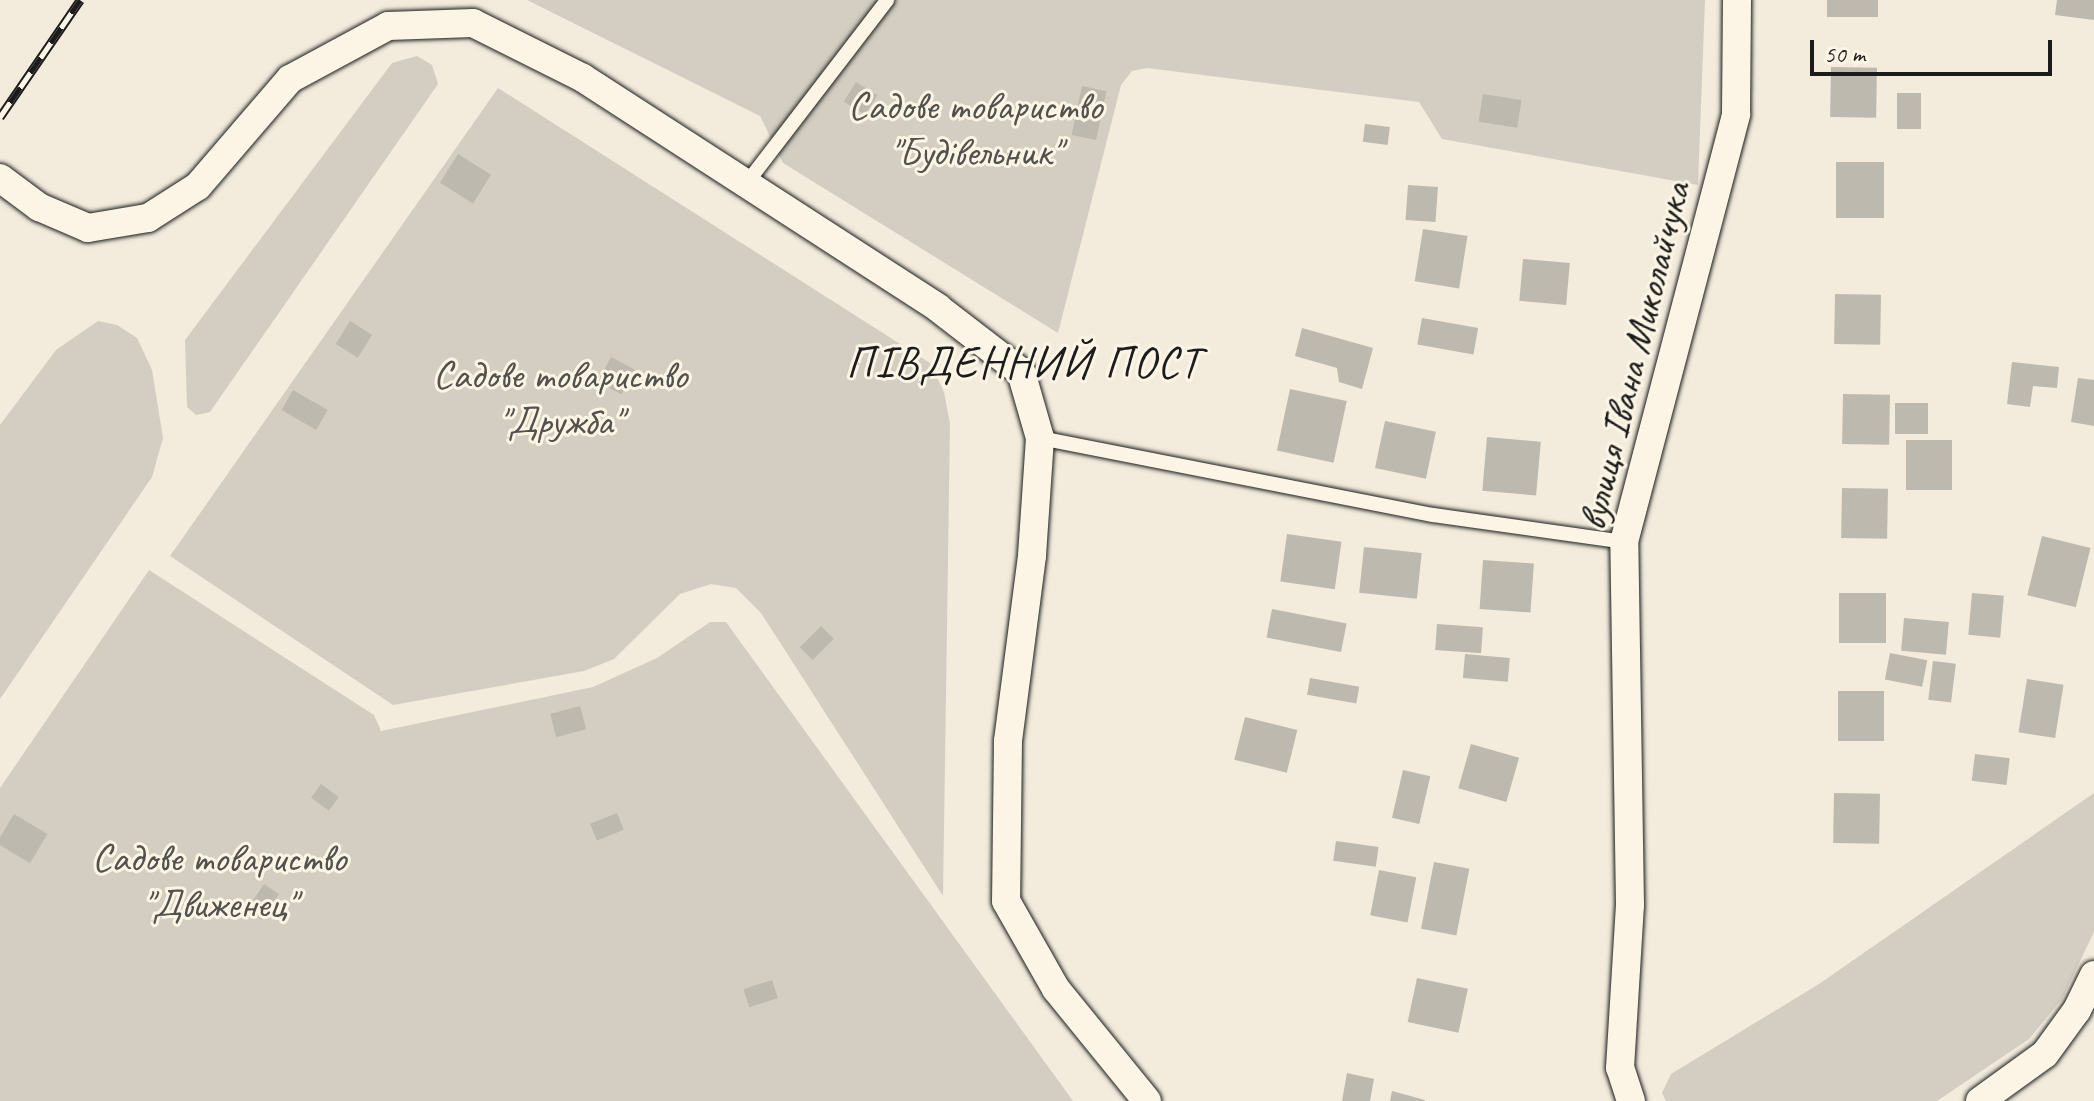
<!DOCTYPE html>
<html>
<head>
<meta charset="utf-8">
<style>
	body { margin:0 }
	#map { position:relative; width:2094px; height:1101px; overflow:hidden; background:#f3ecdd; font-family:Caveat,sans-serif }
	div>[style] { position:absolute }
	.green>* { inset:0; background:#d3cec1 }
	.building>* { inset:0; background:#beb9ae; transform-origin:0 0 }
	.roads { filter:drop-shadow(0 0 2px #1c1c1c) drop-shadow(0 0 2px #1c1c1c) }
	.service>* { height:14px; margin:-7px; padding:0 7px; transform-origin:7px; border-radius:7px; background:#fcf5e5 }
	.minor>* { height:28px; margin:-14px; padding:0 14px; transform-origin:14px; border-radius:14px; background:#fcf5e5 }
	.rail>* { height:9px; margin-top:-4.5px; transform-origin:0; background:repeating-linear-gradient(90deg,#fcf5e5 0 18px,#1c1c1c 0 36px); box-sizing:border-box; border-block:2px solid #1c1c1c }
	span { translate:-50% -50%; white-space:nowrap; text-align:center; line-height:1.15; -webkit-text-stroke:6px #fcf5e5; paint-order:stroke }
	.park-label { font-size:40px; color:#53514e }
	.street-label { font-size:40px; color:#1c1c1c }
	.quarter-label { font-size:44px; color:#1c1c1c; letter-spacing:2px }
	.scale { position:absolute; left:1810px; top:40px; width:242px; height:36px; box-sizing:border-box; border:4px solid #1c1c1c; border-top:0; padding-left:10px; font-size:24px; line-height:28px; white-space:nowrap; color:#1c1c1c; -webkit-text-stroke:6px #fcf5e5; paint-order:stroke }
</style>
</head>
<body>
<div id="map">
	<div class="green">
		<i style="clip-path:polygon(527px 0,1705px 0,1698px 185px,1442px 139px,1419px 102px,1147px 68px,1132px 71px,1121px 85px,1058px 333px,783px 163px,760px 116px)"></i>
		<i style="clip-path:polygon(417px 56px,432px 65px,438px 84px,210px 412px,196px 415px,187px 407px,185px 340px,392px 63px)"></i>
		<i style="clip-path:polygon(498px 88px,930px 363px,944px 392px,950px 424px,943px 896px,761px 613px,736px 588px,711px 584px,680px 594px,614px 659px,584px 671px,393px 705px,170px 556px)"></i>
		<i style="clip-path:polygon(98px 321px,117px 325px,137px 338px,152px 370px,163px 438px,152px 477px,0 699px,0 425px,56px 350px)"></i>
		<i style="clip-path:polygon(149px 570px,374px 715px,381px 731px,593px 687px,657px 658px,710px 622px,726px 622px,1073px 1101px,0 1101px,0 788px)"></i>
		<i style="clip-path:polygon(2094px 793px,2094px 932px,2062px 999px,2029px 1039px,1937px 1101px,1666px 1101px,1662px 1093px,1671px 1074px,1819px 984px)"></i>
	</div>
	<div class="building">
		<i style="left:1827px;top:0;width:51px;height:17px"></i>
		<i style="clip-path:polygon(2057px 0,2094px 0,2094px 20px,2055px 15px)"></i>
		<i style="left:1831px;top:67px;width:46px;height:50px;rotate:1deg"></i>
		<i style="left:856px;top:82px;width:25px;height:23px;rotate:32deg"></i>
		<i style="left:1082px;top:86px;width:25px;height:50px;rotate:12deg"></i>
		<i style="left:1897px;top:93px;width:24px;height:36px"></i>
		<i style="left:1483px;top:94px;width:39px;height:28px;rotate:9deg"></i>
		<i style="left:1365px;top:124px;width:25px;height:18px;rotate:7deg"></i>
		<i style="left:458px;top:154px;width:39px;height:34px;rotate:32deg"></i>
		<i style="left:1884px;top:162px;width:56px;height:48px;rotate:90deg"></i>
		<i style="left:1408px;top:185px;width:30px;height:35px;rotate:4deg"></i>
		<i style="left:1423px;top:229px;width:45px;height:53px;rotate:9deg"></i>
		<i style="left:1523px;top:259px;width:47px;height:42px;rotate:5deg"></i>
		<i style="left:1835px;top:294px;width:46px;height:50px;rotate:1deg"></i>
		<i style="left:1422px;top:318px;width:57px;height:27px;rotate:10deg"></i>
		<i style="left:350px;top:321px;width:26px;height:27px;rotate:32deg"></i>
		<i style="clip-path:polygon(1302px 328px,1373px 348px,1362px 389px,1339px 382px,1337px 368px,1295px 356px)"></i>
		<i style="left:611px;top:357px;width:27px;height:28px;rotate:28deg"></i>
		<i style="clip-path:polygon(2012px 362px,2059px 367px,2057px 388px,2033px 386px,2030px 407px,2007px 404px)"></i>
		<i style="clip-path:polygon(2078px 378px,2094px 380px,2094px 426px,2071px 422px)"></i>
		<i style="left:1290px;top:389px;width:58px;height:63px;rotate:12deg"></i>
		<i style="left:293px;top:390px;width:40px;height:23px;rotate:30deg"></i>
		<i style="left:1843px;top:394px;width:47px;height:50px;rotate:1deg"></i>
		<i style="left:1895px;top:403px;width:33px;height:31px"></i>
		<i style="left:1385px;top:421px;width:52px;height:48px;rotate:12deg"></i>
		<i style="left:1487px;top:437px;width:54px;height:54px;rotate:5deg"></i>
		<i style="left:1906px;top:440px;width:46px;height:50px"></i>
		<i style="left:1842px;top:488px;width:46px;height:50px;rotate:1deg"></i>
		<i style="left:1287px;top:534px;width:55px;height:48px;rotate:8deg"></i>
		<i style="left:2042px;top:536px;width:50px;height:61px;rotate:14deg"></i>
		<i style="left:1364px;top:547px;width:58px;height:46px;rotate:6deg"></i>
		<i style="left:1483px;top:560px;width:51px;height:49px;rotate:4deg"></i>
		<i style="left:1839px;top:593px;width:47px;height:50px"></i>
		<i style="left:1972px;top:593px;width:32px;height:42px;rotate:5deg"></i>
		<i style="left:1272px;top:609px;width:76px;height:29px;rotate:11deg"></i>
		<i style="left:1904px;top:618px;width:45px;height:33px;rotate:5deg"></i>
		<i style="left:1437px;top:624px;width:46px;height:26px;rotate:4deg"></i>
		<i style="left:821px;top:626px;width:18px;height:30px;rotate:45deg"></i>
		<i style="left:1890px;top:653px;width:38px;height:27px;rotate:11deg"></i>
		<i style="left:1465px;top:654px;width:45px;height:24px;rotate:5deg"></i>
		<i style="left:1933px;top:661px;width:23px;height:39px;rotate:7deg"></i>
		<i style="left:1310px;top:678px;width:50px;height:17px;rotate:10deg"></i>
		<i style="left:2027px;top:679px;width:37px;height:54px;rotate:9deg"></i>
		<i style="left:1838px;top:691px;width:46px;height:50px"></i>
		<i style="left:580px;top:706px;width:24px;height:31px;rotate:75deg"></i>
		<i style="left:1245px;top:717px;width:54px;height:44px;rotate:14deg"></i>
		<i style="left:1471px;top:744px;width:50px;height:46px;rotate:16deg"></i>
		<i style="left:1975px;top:754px;width:35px;height:27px;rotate:7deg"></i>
		<i style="left:1403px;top:770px;width:28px;height:49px;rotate:13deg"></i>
		<i style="left:321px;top:784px;width:22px;height:17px;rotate:36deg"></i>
		<i style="left:1834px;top:793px;width:46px;height:50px;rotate:1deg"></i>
		<i style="left:617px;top:813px;width:18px;height:29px;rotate:68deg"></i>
		<i style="left:14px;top:814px;width:39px;height:34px;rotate:31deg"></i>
		<i style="left:1336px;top:841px;width:43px;height:20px;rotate:8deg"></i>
		<i style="left:1434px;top:862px;width:36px;height:68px;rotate:11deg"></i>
		<i style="left:1379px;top:870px;width:38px;height:46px;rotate:11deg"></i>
		<i style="left:264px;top:884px;width:18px;height:31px;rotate:34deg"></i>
		<i style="left:1417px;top:978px;width:52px;height:45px;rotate:12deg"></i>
		<i style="left:772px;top:980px;width:19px;height:30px;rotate:72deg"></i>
		<i style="clip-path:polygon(1347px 1073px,1374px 1079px,1370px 1101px,1342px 1101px)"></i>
		<i style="clip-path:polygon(1392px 1091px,1425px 1100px,1425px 1101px,1390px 1101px)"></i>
	</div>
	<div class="roads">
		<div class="service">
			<i style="left:746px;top:184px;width:232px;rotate:-52.5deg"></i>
			<i style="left:1040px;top:438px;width:400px;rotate:11.1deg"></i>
			<i style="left:1433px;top:515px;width:193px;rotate:8deg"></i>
		</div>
		<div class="minor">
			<i style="left:0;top:178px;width:49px;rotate:36.6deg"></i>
			<i style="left:39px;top:207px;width:53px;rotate:23.2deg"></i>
			<i style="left:88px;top:228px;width:61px;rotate:-9.5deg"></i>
			<i style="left:148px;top:218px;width:59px;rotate:-32.6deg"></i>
			<i style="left:198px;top:186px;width:141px;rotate:-49.3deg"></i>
			<i style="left:290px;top:79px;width:111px;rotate:-28.4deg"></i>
			<i style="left:388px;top:26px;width:85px;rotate:-2deg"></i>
			<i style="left:473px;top:23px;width:123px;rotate:26.6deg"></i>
			<i style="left:583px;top:78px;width:423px;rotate:32.9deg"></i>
			<i style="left:938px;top:308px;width:105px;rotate:37.6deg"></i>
			<i style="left:1021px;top:372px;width:69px;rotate:73.9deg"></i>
			<i style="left:1040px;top:438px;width:118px;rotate:93.9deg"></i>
			<i style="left:1032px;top:556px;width:187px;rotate:97.4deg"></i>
			<i style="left:1008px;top:741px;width:160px;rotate:90.7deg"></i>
			<i style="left:1006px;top:901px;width:101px;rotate:60.4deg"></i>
			<i style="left:1056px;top:989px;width:144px;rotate:50.9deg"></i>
			<i style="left:1631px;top:1101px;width:35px;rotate:-108deg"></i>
			<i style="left:1620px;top:1068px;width:163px;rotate:-86.5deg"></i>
			<i style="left:1630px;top:905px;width:363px;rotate:-90.9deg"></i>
			<i style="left:1624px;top:542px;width:442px;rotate:-75.3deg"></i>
			<i style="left:1736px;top:114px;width:114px;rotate:-89.5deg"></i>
			<i style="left:1980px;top:1101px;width:80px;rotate:-35.9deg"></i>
			<i style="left:2045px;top:1054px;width:54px;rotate:-54deg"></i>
			<i style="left:2077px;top:1010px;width:39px;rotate:-64deg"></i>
		</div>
	</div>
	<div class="rail">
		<i style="left:0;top:117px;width:142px;rotate:-55.6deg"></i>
	</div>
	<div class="park-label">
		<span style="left:975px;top:129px">Садове товариство<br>"Будівельник"</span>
		<span style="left:560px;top:398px">Садове товариство<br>"Дружба"</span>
		<span style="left:219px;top:881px">Садове товариство<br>"Движенец"</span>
	</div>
	<div class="street-label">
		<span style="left:1634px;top:356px;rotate:-76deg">вулиця Івана Миколайчука</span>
	</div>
	<div class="quarter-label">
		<span style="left:1024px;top:363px">ПІВДЕННИЙ ПОСТ</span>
	</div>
	<div class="scale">50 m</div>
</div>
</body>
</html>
